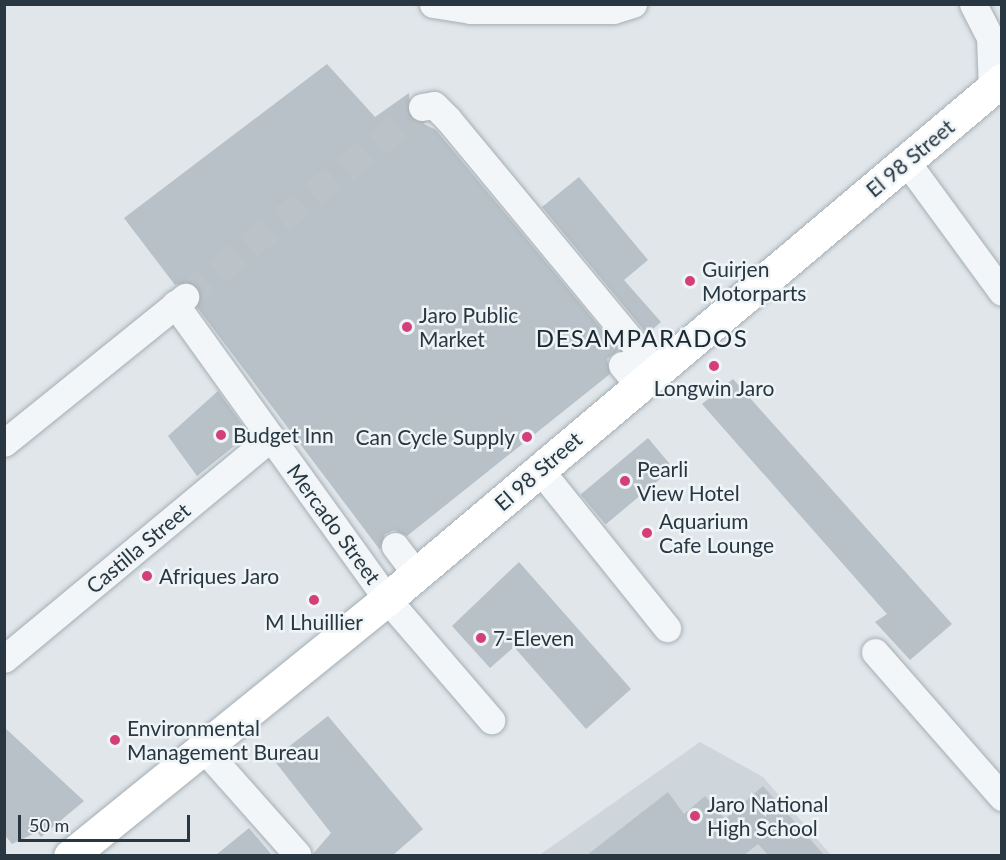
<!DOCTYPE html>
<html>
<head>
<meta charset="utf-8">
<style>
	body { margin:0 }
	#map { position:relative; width:1006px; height:860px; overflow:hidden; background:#e0e6ea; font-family:Lato,sans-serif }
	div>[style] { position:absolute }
	.built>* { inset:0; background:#ced6dc }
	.building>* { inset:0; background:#b7c1c7; transform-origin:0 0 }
	.minor-tunnel>* { height:27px; margin-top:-13.5px; transform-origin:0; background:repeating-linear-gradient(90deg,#bbc3c8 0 27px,transparent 0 41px) }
	.roads { filter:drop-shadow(0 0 2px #a5aeb4) drop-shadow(0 0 2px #a5aeb4) }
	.minor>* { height:27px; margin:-13.5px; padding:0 13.5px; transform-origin:13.5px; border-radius:13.5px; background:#f3f6f8 }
	.major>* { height:33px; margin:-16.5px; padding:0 16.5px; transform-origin:16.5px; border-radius:16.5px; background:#fff }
	.dots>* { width:16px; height:16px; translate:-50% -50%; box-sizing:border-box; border:3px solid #eff4f7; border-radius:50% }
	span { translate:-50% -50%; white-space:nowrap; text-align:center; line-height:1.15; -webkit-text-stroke:5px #eff4f7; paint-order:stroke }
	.street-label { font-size:21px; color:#283742 }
	.poi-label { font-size:21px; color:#283742 }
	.left { translate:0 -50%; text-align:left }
	.right { translate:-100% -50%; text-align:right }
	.quarter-label { font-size:24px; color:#1a2832; letter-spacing:1.5px }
	.frame { position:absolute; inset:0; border:6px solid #283742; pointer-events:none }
	.scale { position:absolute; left:18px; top:815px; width:172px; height:27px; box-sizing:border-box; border:3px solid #283742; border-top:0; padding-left:8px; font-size:18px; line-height:21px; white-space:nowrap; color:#283742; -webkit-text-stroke:4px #eff4f7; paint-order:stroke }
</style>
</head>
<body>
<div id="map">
	<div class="built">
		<i style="clip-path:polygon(700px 742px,763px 777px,831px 855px,538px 856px)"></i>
	</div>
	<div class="building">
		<i style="clip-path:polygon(327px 64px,375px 117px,409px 93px,410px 117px,436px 130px,619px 350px,607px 359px,610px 374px,407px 536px,394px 530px,385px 534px,380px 550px,197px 307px,198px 288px,190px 282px,175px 285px,124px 218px)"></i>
		<i style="clip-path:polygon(579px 177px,648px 260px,624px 280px,661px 322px,647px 334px,542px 207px)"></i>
		<i style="clip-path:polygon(733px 379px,952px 624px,910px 660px,875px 622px,887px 614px,702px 404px)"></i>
		<i style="clip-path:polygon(218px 391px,249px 434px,197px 476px,168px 436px)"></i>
		<i style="left:648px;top:438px;width:39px;height:88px;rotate:50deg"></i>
		<i style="clip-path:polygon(519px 562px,631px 689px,586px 729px,514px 647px,490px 668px,452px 626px)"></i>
		<i style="clip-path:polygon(328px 716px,423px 829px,393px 855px,312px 855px,331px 833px,273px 759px)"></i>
		<i style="clip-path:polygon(4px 727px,84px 801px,41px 837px,37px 832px,12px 844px,4px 834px)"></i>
		<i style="clip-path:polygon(763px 786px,824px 855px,768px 855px,758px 844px,744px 855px,587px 855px,668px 792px,684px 814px,705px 796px,725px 819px)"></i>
		<i style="clip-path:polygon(249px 828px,272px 855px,216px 855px)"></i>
	</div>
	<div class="minor-tunnel">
		<i style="left:185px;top:297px;width:304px;rotate:-38.7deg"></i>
	</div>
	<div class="roads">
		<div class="minor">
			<i style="left:433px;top:4px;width:37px;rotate:9deg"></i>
			<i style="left:470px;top:10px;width:143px"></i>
			<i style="left:613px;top:10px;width:21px;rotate:-17deg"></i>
			<i style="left:973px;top:4px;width:37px;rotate:63deg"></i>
			<i style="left:990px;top:37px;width:52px;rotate:87.8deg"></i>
			<i style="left:422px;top:107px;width:12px;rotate:-9deg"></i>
			<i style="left:434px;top:105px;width:20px;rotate:45deg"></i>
			<i style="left:448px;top:119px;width:325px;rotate:50.4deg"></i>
			<i style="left:906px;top:161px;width:162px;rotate:53.8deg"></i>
			<i style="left:175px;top:304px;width:363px;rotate:54.3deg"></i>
			<i style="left:387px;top:599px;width:160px;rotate:49.3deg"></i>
			<i style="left:622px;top:365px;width:25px;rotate:50deg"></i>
			<i style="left:4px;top:443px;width:233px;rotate:-38.9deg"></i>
			<i style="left:540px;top:470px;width:203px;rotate:51.2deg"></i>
			<i style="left:395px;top:546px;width:35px;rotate:53deg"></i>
			<i style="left:875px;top:652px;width:193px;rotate:48.8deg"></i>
			<i style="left:4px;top:659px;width:347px;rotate:-39.7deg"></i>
			<i style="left:203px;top:748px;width:142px;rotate:48.4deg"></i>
		</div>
		<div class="major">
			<i style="left:70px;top:856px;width:408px;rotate:-39deg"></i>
			<i style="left:387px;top:599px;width:805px;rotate:-40.16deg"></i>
		</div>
	</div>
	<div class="dots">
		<i style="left:690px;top:281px;background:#d53f79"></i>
		<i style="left:407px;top:327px;background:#d53f79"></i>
		<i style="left:714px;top:366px;background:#d53f79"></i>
		<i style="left:221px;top:435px;background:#d53f79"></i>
		<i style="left:527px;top:437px;background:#d53f79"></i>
		<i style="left:625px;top:481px;background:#d53f79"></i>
		<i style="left:647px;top:533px;background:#d53f79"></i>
		<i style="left:147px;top:576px;background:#d53f79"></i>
		<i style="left:314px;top:600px;background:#d53f79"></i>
		<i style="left:481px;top:638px;background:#d53f79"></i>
		<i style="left:115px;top:740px;background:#d53f79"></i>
		<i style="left:695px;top:816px;background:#d53f79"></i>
	</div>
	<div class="street-label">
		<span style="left:910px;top:158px;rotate:-40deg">El 98 Street</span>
		<span style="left:538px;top:471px;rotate:-41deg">El 98 Street</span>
		<span style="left:334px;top:524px;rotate:54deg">Mercado Street</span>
		<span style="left:138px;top:548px;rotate:-40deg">Castilla Street</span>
	</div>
	<div class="poi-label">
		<span class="left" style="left:702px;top:281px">Guirjen<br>Motorparts</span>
		<span class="left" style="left:419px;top:327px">Jaro Public<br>Market</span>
		<span style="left:714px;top:388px">Longwin Jaro</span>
		<span class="left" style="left:233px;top:435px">Budget Inn</span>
		<span class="right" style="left:515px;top:437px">Can Cycle Supply</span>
		<span class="left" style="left:637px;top:481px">Pearli<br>View Hotel</span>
		<span class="left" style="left:659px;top:533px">Aquarium<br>Cafe Lounge</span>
		<span class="left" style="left:159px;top:576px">Afriques Jaro</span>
		<span style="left:314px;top:622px">M Lhuillier</span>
		<span class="left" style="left:493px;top:638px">7-Eleven</span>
		<span class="left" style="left:127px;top:740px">Environmental<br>Management Bureau</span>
		<span class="left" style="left:707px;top:816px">Jaro National<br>High School</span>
	</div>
	<div class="quarter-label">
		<span style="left:642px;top:338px">DESAMPARADOS</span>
	</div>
	<div class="frame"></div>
	<div class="scale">50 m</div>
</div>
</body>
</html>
